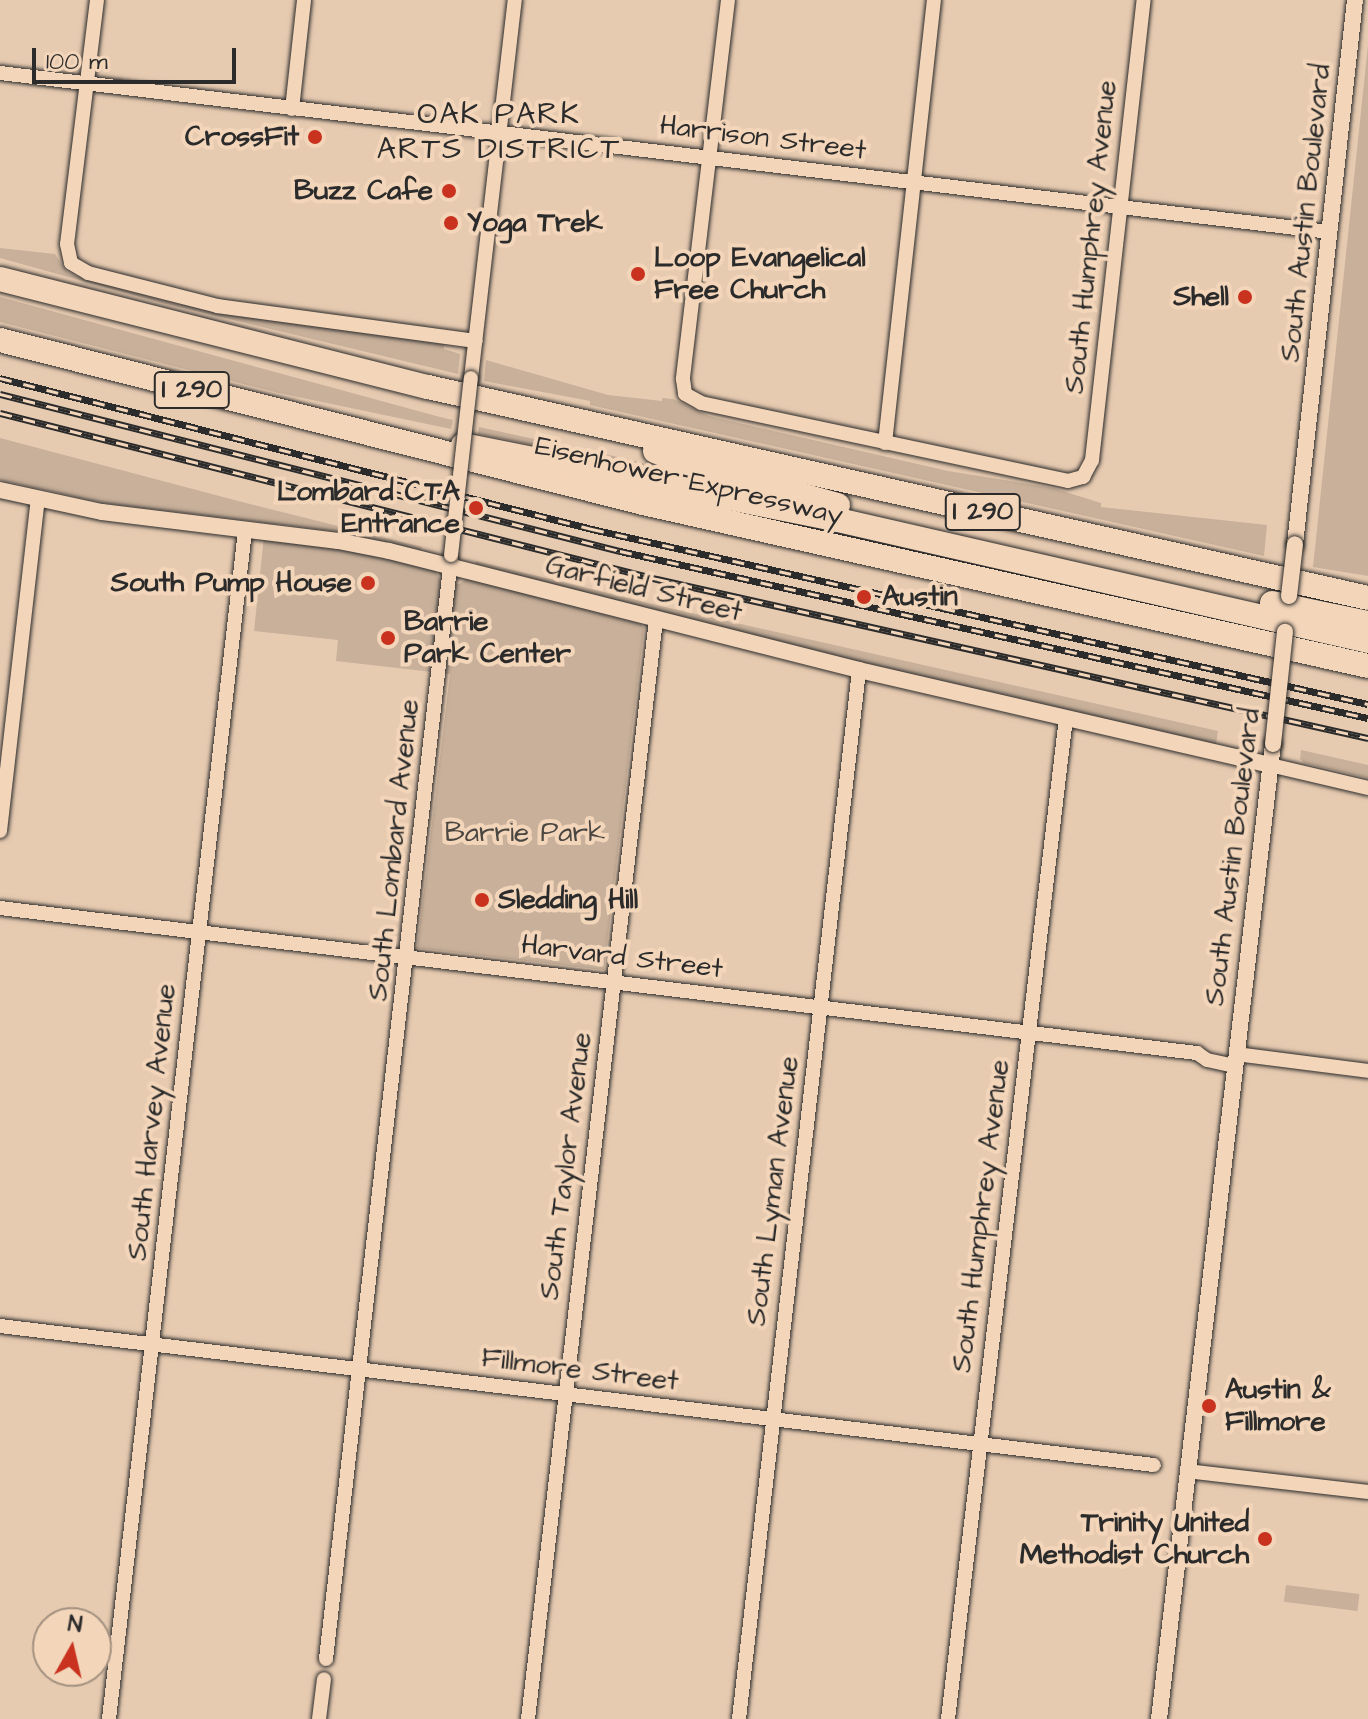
<!DOCTYPE html>
<html>
<head>
<meta charset="utf-8">
<style>
	body { margin:0 }
	#map { position:relative; width:1368px; height:1719px; overflow:hidden; background:#e7cbb1; font-family:"Architects Daughter",sans-serif }
	div>[style] { position:absolute }
	.green>* { inset:0; background:#c8b09a; transform-origin:0 0 }
	.roads { filter:drop-shadow(0 0 2px #2b2b2b) drop-shadow(0 0 2px #2b2b2b) }
	.minor>* { height:14px; margin:-7px; padding:0 7px; transform-origin:7px; border-radius:7px; background:#f3d5b9 }
	.tertiary>* { height:16px; margin:-8px; padding:0 8px; transform-origin:8px; border-radius:8px; background:#f3d5b9 }
	.motorway>* { height:24px; margin:-12px; padding:0 12px; transform-origin:12px; border-radius:12px; background:#f3d5b9 }
	.rail>* { height:7px; margin-top:-3.5px; transform-origin:0; background:repeating-linear-gradient(90deg,#f3d5b9 0 12px,#2b2b2b 0 24px); box-sizing:border-box; border-block:2px solid #2b2b2b }
	.bridges { filter:drop-shadow(0 0 2px #2b2b2b) drop-shadow(0 0 2px #2b2b2b) }
	.minor-bridge>* { height:14px; margin:-7px; padding:0 7px; transform-origin:7px; border-radius:7px; background:#f3d5b9 }
	.tertiary-bridge>* { height:16px; margin:-8px; padding:0 8px; transform-origin:8px; border-radius:8px; background:#f3d5b9 }
	.dots>* { width:22px; height:22px; translate:-50% -50%; box-sizing:border-box; border:4px solid #f3d5b9; border-radius:50% }
	span { translate:-50% -50%; white-space:nowrap; text-align:center; line-height:1.15; -webkit-text-stroke:8px #f3d5b9; paint-order:stroke }
	.shield-label span { padding:2px 6px; background:#f3d5b9; border:2px solid; border-radius:6px; -webkit-text-stroke-width:0 }
	.shield-label { font-size:26px; color:#2b2b2b; font-weight:700 }
	.poi-label { font-size:28px; color:#2b2b2b; font-weight:700 }
	.right { translate:-100% -50%; text-align:right }
	.left { translate:0 -50%; text-align:left }
	.street-label { font-size:28px; color:#2b2b2b }
	.park-label { font-size:28px; color:#4a4641 }
	.neighbourhood-label { font-size:30px; color:#2b2b2b; letter-spacing:2px }
	.north { position:absolute; left:32px; top:1607px; width:80px; height:80px; box-sizing:border-box; background:#f3d5b9; border:2px solid #a39180; border-radius:50%; rotate:8deg; font-size:22px; font-weight:700; line-height:32px; text-align:center; color:#2b2b2b }
	.north::after { content:''; display:block; margin:auto; width:28px; height:36px; background:#c8321e; clip-path:polygon(50% 0,100% 100%,50% 72%,0 100%) }
	.scale { position:absolute; left:32px; top:48px; width:204px; height:36px; box-sizing:border-box; border:4px solid #2b2b2b; border-top:0; padding-left:10px; font-size:24px; line-height:28px; white-space:nowrap; color:#2b2b2b; -webkit-text-stroke:6px #f3d5b9; paint-order:stroke }
</style>
</head>
<body>
<div id="map">
	<div class="green">
		<i style="clip-path:polygon(1368px 45px,1368px 576px,1313px 567px)"></i>
		<i style="clip-path:polygon(0 248px,55px 254px,67px 272px,76px 276px,178px 304px,444px 344px,444px 349px,460px 354px,458px 374px,162px 303px,0 258px)"></i>
		<i style="clip-path:polygon(0 297px,440px 417px,453px 420px,451px 429px,279px 393px,0 322px)"></i>
		<i style="clip-path:polygon(486px 360px,608px 395px,662px 401px,662px 398px,673px 399px,709px 416px,948px 471px,1053px 488px,1101px 503px,1101px 507px,1267px 525px,1264px 556px,590px 405px,590px 401px,484px 381px)"></i>
		<i style="clip-path:polygon(479px 427px,627px 459px,677px 473px,478px 434px)"></i>
		<i style="clip-path:polygon(0 438px,242px 502px,422px 547px,421px 550px,333px 531px,104px 503px,0 480px)"></i>
		<i style="clip-path:polygon(264px 536px,336px 544px,435px 571px,441px 581px,459px 584px,468px 578px,641px 624px,644px 629px,604px 970px,417px 948px,450px 674px,336px 661px,338px 640px,254px 631px)"></i>
		<i style="clip-path:polygon(476px 561px,665px 607px,1218px 731px,1216px 744px,838px 658px,475px 564px)"></i>
		<i style="clip-path:polygon(1301px 750px,1368px 765px,1368px 778px,1304px 763px,1300px 759px)"></i>
		<i style="left:1286px;top:1585px;width:74px;height:17px;rotate:7deg"></i>
	</div>
	<div class="roads">
		<div class="minor">
			<i style="left:97px;top:0;width:246px;rotate:97deg"></i>
			<i style="left:67px;top:244px;width:19px;rotate:78deg"></i>
			<i style="left:71px;top:263px;width:20px;rotate:30deg"></i>
			<i style="left:88px;top:273px;width:133px;rotate:14.3deg"></i>
			<i style="left:217px;top:306px;width:261px;rotate:7.7deg"></i>
			<i style="left:728px;top:0;width:382px;rotate:96.8deg"></i>
			<i style="left:683px;top:379px;width:15px;rotate:82deg"></i>
			<i style="left:685px;top:394px;width:18px;rotate:29deg"></i>
			<i style="left:701px;top:403px;width:375px;rotate:12deg"></i>
			<i style="left:1068px;top:481px;width:16px;rotate:-15deg"></i>
			<i style="left:1083px;top:477px;width:19px;rotate:-62deg"></i>
			<i style="left:1092px;top:460px;width:463px;rotate:-83.6deg"></i>
			<i style="left:0;top:73px;width:1339px;rotate:6.82deg"></i>
			<i style="left:292px;top:109px;width:110px;rotate:-83.7deg"></i>
			<i style="left:471px;top:378px;width:381px;rotate:-83.4deg"></i>
			<i style="left:885px;top:443px;width:446px;rotate:-83.7deg"></i>
			<i style="left:1270px;top:765px;width:101px;rotate:13.2deg"></i>
			<i style="left:0;top:831px;width:334px;rotate:-83.5deg"></i>
			<i style="left:0;top:908px;width:1206px;rotate:6.91deg"></i>
			<i style="left:1197px;top:1053px;width:12px;rotate:35deg"></i>
			<i style="left:1207px;top:1060px;width:29px;rotate:12deg"></i>
			<i style="left:1236px;top:1054px;width:133px;rotate:7.3deg"></i>
			<i style="left:0;top:1326px;width:1162px;rotate:6.87deg"></i>
			<i style="left:1187px;top:1471px;width:182px;rotate:6.6deg"></i>
			<i style="left:326px;top:1659px;width:1107px;rotate:-83.52deg"></i>
			<i style="left:109px;top:1719px;width:1197px;rotate:-83.47deg"></i>
			<i style="left:319px;top:1719px;width:40px;rotate:-82.9deg"></i>
			<i style="left:528px;top:1719px;width:1106px;rotate:-83.36deg"></i>
			<i style="left:739px;top:1719px;width:1056px;rotate:-83.47deg"></i>
			<i style="left:948px;top:1719px;width:1008px;rotate:-83.28deg"></i>
		</div>
		<div class="tertiary">
			<i style="left:0;top:490px;width:104px;rotate:12.2deg"></i>
			<i style="left:102px;top:512px;width:238px;rotate:7deg"></i>
			<i style="left:338px;top:541px;width:52px;rotate:11.1deg"></i>
			<i style="left:389px;top:551px;width:485px;rotate:14.2deg"></i>
			<i style="left:859px;top:670px;width:422px;rotate:13deg"></i>
			<i style="left:1295px;top:544px;width:547px;rotate:-83.71deg"></i>
			<i style="left:1159px;top:1719px;width:982px;rotate:-83.33deg"></i>
		</div>
		<div class="motorway">
			<i style="left:0;top:279px;width:441px;rotate:14.2deg"></i>
			<i style="left:428px;top:387px;width:963px;rotate:12.65deg"></i>
			<i style="left:0;top:340px;width:663px;rotate:14.22deg"></i>
			<i style="left:643px;top:503px;width:743px;rotate:12.67deg"></i>
			<i style="left:463px;top:445px;width:382px;rotate:11.3deg"></i>
			<i style="left:838px;top:520px;width:544px;rotate:12.86deg"></i>
			<i style="left:655px;top:451px;width:27px;rotate:22deg"></i>
			<i style="left:680px;top:461px;width:164px;rotate:15.6deg"></i>
			<i style="left:1272px;top:603px;width:98px;rotate:11.8deg"></i>
		</div>
	</div>
	<div class="rail">
		<i style="left:0;top:378px;width:611px;rotate:14.31deg"></i>
		<i style="left:592px;top:529px;width:795px;rotate:12.71deg"></i>
		<i style="left:0;top:394px;width:640px;rotate:14.21deg"></i>
		<i style="left:620px;top:551px;width:766px;rotate:12.59deg"></i>
		<i style="left:0;top:413px;width:678px;rotate:14.18deg"></i>
		<i style="left:657px;top:579px;width:729px;rotate:12.61deg"></i>
	</div>
	<div class="bridges">
		<div class="minor-bridge">
			<i style="left:451px;top:555px;width:178px;rotate:-83.6deg"></i>
		</div>
		<div class="tertiary-bridge">
			<i style="left:1289px;top:596px;width:52px;rotate:-83.4deg"></i>
			<i style="left:1273px;top:744px;width:113px;rotate:-83.9deg"></i>
		</div>
	</div>
	<div class="dots">
		<i style="left:315px;top:137px;background:#c8321e"></i>
		<i style="left:449px;top:191px;background:#c8321e"></i>
		<i style="left:451px;top:223px;background:#c8321e"></i>
		<i style="left:638px;top:274px;background:#c8321e"></i>
		<i style="left:1245px;top:297px;background:#c8321e"></i>
		<i style="left:476px;top:508px;background:#c8321e"></i>
		<i style="left:368px;top:583px;background:#c8321e"></i>
		<i style="left:864px;top:597px;background:#c8321e"></i>
		<i style="left:388px;top:638px;background:#c8321e"></i>
		<i style="left:482px;top:900px;background:#c8321e"></i>
		<i style="left:1209px;top:1406px;background:#c8321e"></i>
		<i style="left:1265px;top:1539px;background:#c8321e"></i>
	</div>
	<div class="shield-label">
		<span style="left:192px;top:390px">I 290</span>
		<span style="left:983px;top:512px">I 290</span>
	</div>
	<div class="poi-label">
		<span class="right" style="left:299px;top:137px">CrossFit</span>
		<span class="right" style="left:433px;top:191px">Buzz Cafe</span>
		<span class="left" style="left:467px;top:223px">Yoga Trek</span>
		<span class="left" style="left:654px;top:274px">Loop Evangelical<br>Free Church</span>
		<span class="right" style="left:1229px;top:297px">Shell</span>
		<span class="right" style="left:460px;top:508px">Lombard CTA<br>Entrance</span>
		<span class="right" style="left:352px;top:583px">South Pump House</span>
		<span class="left" style="left:882px;top:597px">Austin</span>
		<span class="left" style="left:404px;top:638px">Barrie<br>Park Center</span>
		<span class="left" style="left:498px;top:900px">Sledding Hill</span>
		<span class="left" style="left:1225px;top:1406px">Austin &amp;<br>Fillmore</span>
		<span class="right" style="left:1249px;top:1539px">Trinity United<br>Methodist Church</span>
	</div>
	<div class="street-label">
		<span style="left:763px;top:138px;rotate:7deg">Harrison Street</span>
		<span style="left:1306px;top:213px;rotate:-84deg">South Austin Boulevard</span>
		<span style="left:1091px;top:237px;rotate:-84deg">South Humphrey Avenue</span>
		<span style="left:689px;top:481px;rotate:13deg">Eisenhower Expressway</span>
		<span style="left:644px;top:589px;rotate:14deg">Garfield Street</span>
		<span style="left:394px;top:850px;rotate:-84deg">South Lombard Avenue</span>
		<span style="left:1233px;top:857px;rotate:-83deg">South Austin Boulevard</span>
		<span style="left:622px;top:957px;rotate:7deg">Harvard Street</span>
		<span style="left:152px;top:1122px;rotate:-84deg">South Harvey Avenue</span>
		<span style="left:566px;top:1166px;rotate:-83deg">South Taylor Avenue</span>
		<span style="left:773px;top:1191px;rotate:-83deg">South Lyman Avenue</span>
		<span style="left:981px;top:1216px;rotate:-83deg">South Humphrey Avenue</span>
		<span style="left:580px;top:1370px;rotate:7deg">Fillmore Street</span>
	</div>
	<div class="park-label">
		<span style="left:525px;top:833px">Barrie Park</span>
	</div>
	<div class="neighbourhood-label">
		<span style="left:499px;top:131px">OAK PARK<br>ARTS DISTRICT</span>
	</div>
	<div class="north">N</div>
	<div class="scale">100 m</div>
</div>
</body>
</html>
